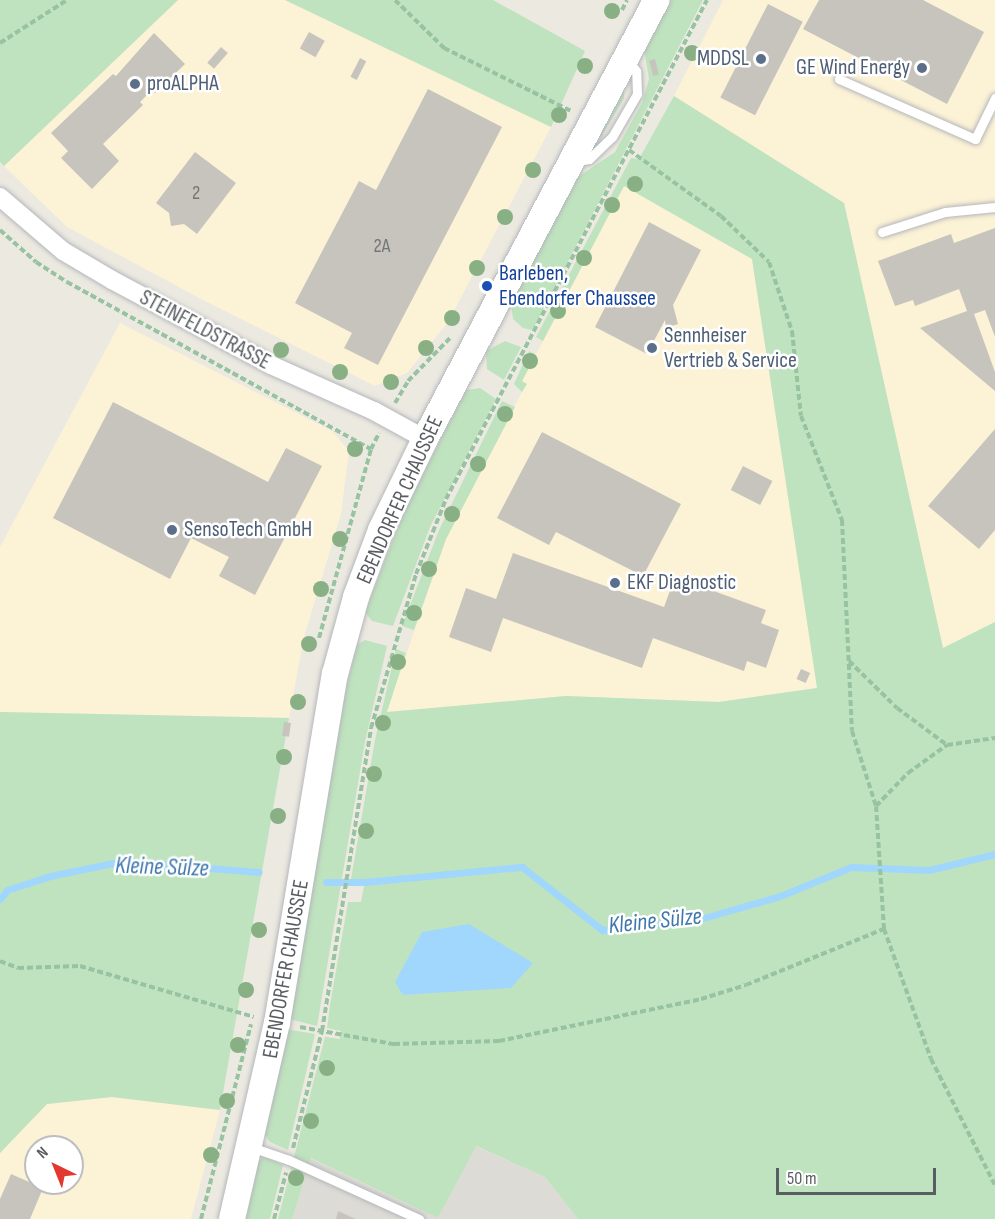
<!DOCTYPE html>
<html>
<head>
<meta charset="utf-8">
<style>
	body { margin:0 }
	#map { position:relative; width:995px; height:1219px; overflow:hidden; background:#ece9e1; font-family:"Sofia Sans Condensed",sans-serif }
	div>[style] { position:absolute }
	.commercial>* { inset:0; background:#fcf2d6 }
	.industrial>* { inset:0; background:#dddbd5 }
	.green>* { inset:0; background:#bfe3be }
	.water>* { inset:0; background:#a1d7fc }
	.stream>* { height:7px; margin:-3.5px; padding:0 3.5px; transform-origin:3.5px; border-radius:3.5px; background:#a1d7fc }
	.building>* { inset:0; background:#c7c4be; transform-origin:0 0 }
	.path>* { height:4px; margin-top:-2px; transform-origin:0; background:repeating-linear-gradient(90deg,#97c3a2 0 6px,transparent 0 9px) }
	.roads { filter:drop-shadow(0 0 2px #b4b7bb) drop-shadow(0 0 2px #b4b7bb) }
	.service>* { height:9px; margin:-4.5px; padding:0 4.5px; transform-origin:4.5px; border-radius:4.5px; background:#fff }
	.minor>* { height:18px; margin:-9px; padding:0 9px; transform-origin:9px; border-radius:9px; background:#fff }
	.secondary>* { height:26px; margin:-13px; padding:0 13px; transform-origin:13px; border-radius:13px; background:#fff }
	.trees>* { width:16px; height:16px; margin:-8px; border-radius:50%; background:#88b084 }
	.dots>* { width:16px; height:16px; translate:-50% -50%; box-sizing:border-box; border:3px solid #fff; border-radius:50% }
	span { translate:-50% -50%; white-space:nowrap; text-align:center; line-height:1.15; -webkit-text-stroke:5px #fff; paint-order:stroke }
	.number-label { font-size:20px; color:#747778 }
	.number-label span { -webkit-text-stroke-width:0 }
	.service-label { font-size:22px; color:#4e5e75 }
	.right { translate:-100% -50%; text-align:right }
	.left { translate:0 -50%; text-align:left }
	.transit-label { font-size:22px; color:#164399 }
	.street-label { font-size:22px; color:#595d61 }
	.water-label { font-size:24px; color:#4078ad; font-style:italic }
	.north { position:absolute; left:24px; top:1135px; width:60px; height:60px; box-sizing:border-box; background:#fff; border:2px solid #bdbec0; border-radius:50%; rotate:317deg; font-size:16px; font-weight:700; line-height:24px; text-align:center; color:#595d61 }
	.north::after { content:''; display:block; margin:auto; width:21px; height:27px; background:#e23830; clip-path:polygon(50% 0,100% 100%,50% 72%,0 100%) }
	.scale { position:absolute; left:776px; top:1168px; width:160px; height:27px; box-sizing:border-box; border:3px solid #595d61; border-top:0; padding-left:8px; font-size:18px; line-height:21px; white-space:nowrap; color:#595d61; -webkit-text-stroke:4px #fff; paint-order:stroke }
</style>
</head>
<body>
<div id="map">
	<div class="commercial">
		<i style="clip-path:polygon(178px 0,285px 0,551px 127px,448px 322px,407px 373px,375px 386px,205px 301px,67px 227px,4px 166px)"></i>
		<i style="clip-path:polygon(723px 0,995px 0,995px 622px,943px 648px,844px 203px,674px 96px)"></i>
		<i style="clip-path:polygon(624px 186px,752px 259px,818px 688px,719px 702px,566px 696px,386px 713px,446px 539px,526px 384px,522px 381px)"></i>
		<i style="clip-path:polygon(120px 323px,332px 431px,349px 451px,341px 514px,304px 637px,289px 718px,0 712px,0 547px)"></i>
		<i style="clip-path:polygon(evenodd,112px 1097px,220px 1110px,191px 1219px,0 1219px,0 1153px,47px 1104px,112px 1097px,36px 1147px,72px 1147px,72px 1183px,36px 1183px,36px 1147px)"></i>
	</div>
	<div class="industrial">
		<i style="clip-path:polygon(475px 1146px,545px 1177px,578px 1219px,292px 1219px,310px 1158px,438px 1218px)"></i>
	</div>
	<div class="green">
		<i style="clip-path:polygon(0 0,178px 0,4px 166px,0 162px)"></i>
		<i style="clip-path:polygon(285px 0,493px 0,585px 51px,551px 127px)"></i>
		<i style="clip-path:polygon(668px 0,703px 0,539px 318px,532px 330px,523px 328px,513px 319px,511px 303px,575px 179px,615px 152px,642px 103px,649px 79px,644px 49px)"></i>
		<i style="clip-path:polygon(624px 85px,624px 98px,601px 137px,597px 138px)"></i>
		<i style="clip-path:polygon(evenodd,674px 96px,844px 203px,943px 648px,995px 622px,995px 1219px,578px 1219px,545px 1177px,476px 1146px,438px 1218px,311px 1158px,292px 1219px,278px 1219px,325px 1037px,340px 1039px,341px 1031px,327px 1028px,330px 1005px,348px 902px,361px 902px,365px 880px,351px 879px,375px 740px,396px 649px,406px 653px,387px 712px,566px 696px,719px 702px,817px 688px,752px 259px,624px 186px,543px 341px,536px 337px,631px 158px,639px 159px,674px 96px,422px 932px,447px 989px,403px 995px,422px 932px)"></i>
		<i style="clip-path:polygon(505px 341px,521px 347px,504px 380px,487px 369px,486px 351px)"></i>
		<i style="clip-path:polygon(529px 351px,536px 355px,522px 381px,527px 384px,522px 392px,514px 384px)"></i>
		<i style="clip-path:polygon(480px 388px,496px 399px,430px 527px,393px 626px,372px 621px,365px 612px,406px 507px,466px 390px)"></i>
		<i style="clip-path:polygon(502px 401px,515px 407px,446px 539px,414px 630px,402px 626px,439px 530px)"></i>
		<i style="clip-path:polygon(365px 640px,387px 646px,365px 742px,317px 1026px,289px 1019px,344px 696px,357px 645px)"></i>
		<i style="clip-path:polygon(0 712px,289px 718px,220px 1110px,112px 1097px,47px 1104px,0 1153px)"></i>
		<i style="clip-path:polygon(286px 1029px,315px 1034px,288px 1150px,270px 1142px,264px 1133px)"></i>
		<i style="clip-path:polygon(264px 1157px,283px 1165px,270px 1219px,246px 1219px,258px 1161px)"></i>
	</div>
	<div class="water">
		<i style="clip-path:polygon(469px 924px,533px 963px,511px 988px,403px 995px,395px 982px,422px 932px)"></i>
	</div>
	<div class="stream">
		<i style="left:326px;top:882px;width:39px"></i>
		<i style="left:365px;top:882px;width:158px;rotate:-5.5deg"></i>
		<i style="left:522px;top:867px;width:102px;rotate:38.2deg"></i>
		<i style="left:602px;top:930px;width:95px;rotate:-6.1deg"></i>
		<i style="left:696px;top:920px;width:87px;rotate:-15.9deg"></i>
		<i style="left:780px;top:896px;width:77px;rotate:-22.2deg"></i>
		<i style="left:851px;top:867px;width:78px;rotate:2.2deg"></i>
		<i style="left:929px;top:870px;width:68px;rotate:-13.6deg"></i>
		<i style="left:0;top:899px;width:11px;rotate:-52deg"></i>
		<i style="left:7px;top:890px;width:45px;rotate:-18deg"></i>
		<i style="left:50px;top:876px;width:75px;rotate:-11.6deg"></i>
		<i style="left:123px;top:861px;width:136px;rotate:4.6deg"></i>
	</div>
	<div class="building">
		<i style="clip-path:polygon(819px 0,923px 0,984px 32px,947px 104px,803px 29px)"></i>
		<i style="left:768px;top:4px;width:39px;height:105px;rotate:27deg"></i>
		<i style="left:309px;top:32px;width:18px;height:19px;rotate:29deg"></i>
		<i style="clip-path:polygon(154px 33px,185px 64px,155px 93px,152px 90px,140px 102px,143px 105px,103px 144px,119px 161px,92px 189px,61px 158px,68px 151px,51px 133px,113px 74px,116px 76px)"></i>
		<i style="left:221px;top:47px;width:9px;height:21px;rotate:41deg"></i>
		<i style="left:360px;top:58px;width:7px;height:21px;rotate:27deg"></i>
		<i style="left:655px;top:59px;width:16px;height:6px;rotate:76deg"></i>
		<i style="clip-path:polygon(428px 89px,502px 127px,378px 365px,344px 348px,352px 333px,295px 303px,359px 181px,376px 190px)"></i>
		<i style="clip-path:polygon(195px 152px,236px 183px,197px 234px,184px 224px,171px 226px,169px 213px,156px 203px)"></i>
		<i style="clip-path:polygon(649px 222px,701px 250px,673px 305px,678px 324px,666px 328px,665px 320px,647px 354px,595px 327px)"></i>
		<i style="clip-path:polygon(995px 228px,995px 337px,985px 310px,974px 314px,995px 372px,995px 391px,920px 328px,967px 311px,959px 289px,915px 306px,913px 300px,895px 306px,878px 261px,951px 234px,954px 243px)"></i>
		<i style="clip-path:polygon(113px 402px,268px 482px,286px 448px,322px 466px,255px 595px,219px 576px,229px 557px,191px 538px,170px 579px,53px 518px)"></i>
		<i style="clip-path:polygon(995px 429px,995px 530px,979px 549px,928px 506px)"></i>
		<i style="clip-path:polygon(542px 432px,681px 504px,643px 576px,556px 532px,549px 545px,497px 518px)"></i>
		<i style="left:743px;top:466px;width:33px;height:27px;rotate:27deg"></i>
		<i style="clip-path:polygon(513px 553px,664px 607px,675px 577px,766px 610px,761px 623px,779px 630px,766px 668px,747px 661px,744px 671px,653px 638px,642px 668px,503px 618px,491px 652px,449px 637px,466px 588px,496px 599px)"></i>
		<i style="left:801px;top:669px;width:10px;height:11px;rotate:24deg"></i>
		<i style="left:284px;top:722px;width:7px;height:14px;rotate:8deg"></i>
		<i style="clip-path:polygon(11px 1174px,43px 1188px,30px 1219px,0 1219px,0 1199px)"></i>
		<i style="clip-path:polygon(338px 1211px,356px 1219px,336px 1219px)"></i>
	</div>
	<div class="path">
		<i style="left:395px;top:0;width:69px;rotate:44.4deg"></i>
		<i style="left:444px;top:48px;width:142px;rotate:26.4deg"></i>
		<i style="left:622px;top:10px;width:11px;rotate:-63deg"></i>
		<i style="left:0;top:43px;width:80px;rotate:-32.7deg"></i>
		<i style="left:629px;top:150px;width:113px;rotate:35.7deg"></i>
		<i style="left:721px;top:216px;width:66px;rotate:43.8deg"></i>
		<i style="left:769px;top:262px;width:73px;rotate:71.6deg"></i>
		<i style="left:792px;top:331px;width:85px;rotate:84deg"></i>
		<i style="left:801px;top:416px;width:112px;rotate:68.5deg"></i>
		<i style="left:842px;top:520px;width:211px;rotate:87.3deg"></i>
		<i style="left:852px;top:731px;width:79px;rotate:72.3deg"></i>
		<i style="left:0;top:230px;width:48px;rotate:41.6deg"></i>
		<i style="left:36px;top:262px;width:37px;rotate:33deg"></i>
		<i style="left:67px;top:282px;width:347px;rotate:28.8deg"></i>
		<i style="left:395px;top:403px;width:26px;rotate:-59deg"></i>
		<i style="left:408px;top:381px;width:60px;rotate:-45.7deg"></i>
		<i style="left:319px;top:638px;width:196px;rotate:-74.6deg"></i>
		<i style="left:371px;top:449px;width:18px;rotate:-63deg"></i>
		<i style="left:849px;top:661px;width:67px;rotate:44.4deg"></i>
		<i style="left:897px;top:708px;width:62px;rotate:36.5deg"></i>
		<i style="left:884px;top:929px;width:138px;rotate:70.1deg"></i>
		<i style="left:931px;top:1059px;width:141px;rotate:63.1deg"></i>
		<i style="left:0;top:961px;width:19px;rotate:21deg"></i>
		<i style="left:18px;top:968px;width:62px;rotate:-1.8deg"></i>
		<i style="left:80px;top:966px;width:181px;rotate:16.3deg"></i>
		<i style="left:300px;top:1027px;width:96px;rotate:10.3deg"></i>
		<i style="left:394px;top:1044px;width:105px;rotate:-1.6deg"></i>
		<i style="left:499px;top:1041px;width:206px;rotate:-11.7deg"></i>
		<i style="left:701px;top:999px;width:47px;rotate:-17.3deg"></i>
		<i style="left:746px;top:985px;width:149px;rotate:-22.1deg"></i>
		<i style="left:884px;top:929px;width:123px;rotate:-93.7deg"></i>
		<i style="left:876px;top:806px;width:46px;rotate:-45.9deg"></i>
		<i style="left:908px;top:773px;width:48px;rotate:-35.7deg"></i>
		<i style="left:947px;top:745px;width:49px;rotate:-8.3deg"></i>
		<i style="left:293px;top:1148px;width:121px;rotate:-76.1deg"></i>
		<i style="left:322px;top:1031px;width:307px;rotate:-80.8deg"></i>
		<i style="left:371px;top:728px;width:160px;rotate:-73.7deg"></i>
		<i style="left:416px;top:574px;width:81px;rotate:-68.2deg"></i>
		<i style="left:446px;top:499px;width:563px;rotate:-62.39deg"></i>
		<i style="left:201px;top:1219px;width:201px;rotate:-75.6deg"></i>
		<i style="left:274px;top:1219px;width:48px;rotate:-75.4deg"></i>
	</div>
	<div class="roads">
		<div class="service">
			<i style="left:839px;top:79px;width:149px;rotate:23.8deg"></i>
			<i style="left:975px;top:139px;width:46px;rotate:-64deg"></i>
			<i style="left:577px;top:161px;width:12px;rotate:-9deg"></i>
			<i style="left:589px;top:159px;width:32px;rotate:-44deg"></i>
			<i style="left:612px;top:137px;width:50px;rotate:-59.8deg"></i>
			<i style="left:637px;top:94px;width:23px;rotate:-92deg"></i>
			<i style="left:636px;top:71px;width:14px;rotate:-126deg"></i>
			<i style="left:882px;top:232px;width:66px;rotate:-17.6deg"></i>
			<i style="left:945px;top:212px;width:50px;rotate:-5.7deg"></i>
			<i style="left:251px;top:1147px;width:40px;rotate:18.9deg"></i>
			<i style="left:289px;top:1160px;width:143px;rotate:24.4deg"></i>
		</div>
		<div class="minor">
			<i style="left:0;top:197px;width:83px;rotate:40.6deg"></i>
			<i style="left:63px;top:251px;width:57px;rotate:30.6deg"></i>
			<i style="left:112px;top:280px;width:180px;rotate:28.1deg"></i>
			<i style="left:271px;top:365px;width:113px;rotate:24.1deg"></i>
			<i style="left:374px;top:411px;width:58px;rotate:28.8deg"></i>
		</div>
		<div class="secondary">
			<i style="left:232px;top:1219px;width:201px;rotate:-77.1deg"></i>
			<i style="left:277px;top:1023px;width:354px;rotate:-80.6deg"></i>
			<i style="left:335px;top:674px;width:80px;rotate:-74.7deg"></i>
			<i style="left:356px;top:597px;width:72px;rotate:-69.5deg"></i>
			<i style="left:381px;top:530px;width:101px;rotate:-64.2deg"></i>
			<i style="left:425px;top:439px;width:496px;rotate:-62.2deg"></i>
		</div>
	</div>
	<div class="trees">
		<i style="left:612px;top:11px"></i>
		<i style="left:692px;top:53px"></i>
		<i style="left:585px;top:66px"></i>
		<i style="left:559px;top:115px"></i>
		<i style="left:533px;top:170px"></i>
		<i style="left:635px;top:184px"></i>
		<i style="left:612px;top:205px"></i>
		<i style="left:505px;top:217px"></i>
		<i style="left:584px;top:258px"></i>
		<i style="left:477px;top:268px"></i>
		<i style="left:558px;top:311px"></i>
		<i style="left:452px;top:318px"></i>
		<i style="left:426px;top:348px"></i>
		<i style="left:281px;top:350px"></i>
		<i style="left:530px;top:361px"></i>
		<i style="left:340px;top:372px"></i>
		<i style="left:391px;top:382px"></i>
		<i style="left:505px;top:414px"></i>
		<i style="left:355px;top:449px"></i>
		<i style="left:478px;top:464px"></i>
		<i style="left:452px;top:514px"></i>
		<i style="left:340px;top:539px"></i>
		<i style="left:429px;top:569px"></i>
		<i style="left:321px;top:589px"></i>
		<i style="left:414px;top:613px"></i>
		<i style="left:309px;top:644px"></i>
		<i style="left:398px;top:662px"></i>
		<i style="left:298px;top:702px"></i>
		<i style="left:383px;top:723px"></i>
		<i style="left:284px;top:757px"></i>
		<i style="left:374px;top:774px"></i>
		<i style="left:278px;top:816px"></i>
		<i style="left:366px;top:831px"></i>
		<i style="left:259px;top:930px"></i>
		<i style="left:246px;top:990px"></i>
		<i style="left:238px;top:1045px"></i>
		<i style="left:327px;top:1068px"></i>
		<i style="left:227px;top:1101px"></i>
		<i style="left:311px;top:1121px"></i>
		<i style="left:211px;top:1155px"></i>
		<i style="left:296px;top:1178px"></i>
	</div>
	<div class="dots">
		<i style="left:761px;top:59px;background:#5c6f8a"></i>
		<i style="left:922px;top:68px;background:#5c6f8a"></i>
		<i style="left:135px;top:84px;background:#5c6f8a"></i>
		<i style="left:487px;top:286px;background:#1a4fb4"></i>
		<i style="left:652px;top:348px;background:#5c6f8a"></i>
		<i style="left:172px;top:530px;background:#5c6f8a"></i>
		<i style="left:615px;top:583px;background:#5c6f8a"></i>
	</div>
	<div class="number-label">
		<span style="left:196px;top:193px">2</span>
		<span style="left:382px;top:246px">2A</span>
	</div>
	<div class="service-label">
		<span class="right" style="left:749px;top:59px">MDDSL</span>
		<span class="right" style="left:910px;top:68px">GE Wind Energy</span>
		<span class="left" style="left:147px;top:84px">proALPHA</span>
		<span class="left" style="left:664px;top:348px">Sennheiser<br>Vertrieb &amp; Service</span>
		<span class="left" style="left:184px;top:530px">SensoTech GmbH</span>
		<span class="left" style="left:627px;top:583px">EKF Diagnostic</span>
	</div>
	<div class="transit-label">
		<span class="left" style="left:499px;top:286px">Barleben,<br>Ebendorfer Chaussee</span>
	</div>
	<div class="street-label">
		<span style="left:205px;top:330px;rotate:28deg">STEINFELDSTRASSE</span>
		<span style="left:400px;top:500px;rotate:-66deg">EBENDORFER CHAUSSEE</span>
		<span style="left:286px;top:969px;rotate:-80deg">EBENDORFER CHAUSSEE</span>
	</div>
	<div class="water-label">
		<span style="left:162px;top:867px;rotate:2deg">Kleine Sülze</span>
		<span style="left:655px;top:921px;rotate:-6deg">Kleine Sülze</span>
	</div>
	<div class="north">N</div>
	<div class="scale">50 m</div>
</div>
</body>
</html>
